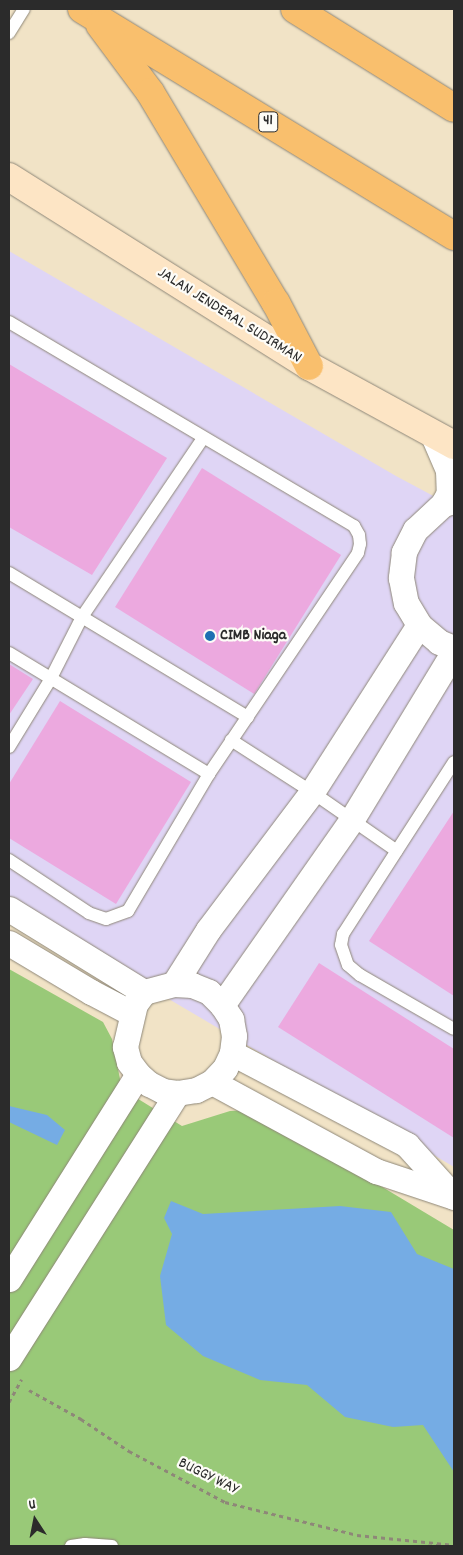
<!DOCTYPE html>
<html>
<head>
<meta charset="utf-8">
<style>
	body { margin:0 }
	#map { position:relative; width:463px; height:1555px; overflow:hidden; background:#f1e3c6; font-family:Dekko,sans-serif }
	div>[style] { position:absolute }
	.built>* { inset:0; background:#dfd5f5 }
	.green>* { inset:0; background:#99c978 }
	.water>* { inset:0; background:#75ace4 }
	.building>* { inset:0; background:#eca9df; transform-origin:0 0 }
	.path>* { height:3px; margin-top:-1.5px; transform-origin:0; background:repeating-linear-gradient(90deg,#8e8778 0 4px,transparent 0 8px) }
	.roads { filter:drop-shadow(0 0 1px #8e8778) drop-shadow(0 0 1px #8e8778) }
	.lane>* { height:12px; margin:-6px; padding:0 6px; transform-origin:6px; border-radius:6px; background:#fff }
	.street>* { height:25px; margin:-12.5px; padding:0 12.5px; transform-origin:12.5px; border-radius:12.5px; background:#fff }
	.secondary>* { height:28px; margin:-14px; padding:0 14px; transform-origin:14px; border-radius:14px; background:#fde5c5 }
	.highway>* { height:28px; margin:-14px; padding:0 14px; transform-origin:14px; border-radius:14px; background:#f9bf6d }
	.dots>* { width:14px; height:14px; translate:-50% -50%; box-sizing:border-box; border:2px solid #fdfcf7; border-radius:50% }
	span { translate:-50% -50%; white-space:nowrap; text-align:center; line-height:1.15; -webkit-text-stroke:4.5px #fdfcf7; paint-order:stroke }
	.shield-label span { padding:1px 4px; background:#fdfcf7; border:1px solid; border-radius:4px; -webkit-text-stroke-width:0 }
	.shield-label { font-size:15px; color:#2b2b2b; font-weight:700 }
	.street-label { font-size:16px; color:#2b2b2b }
	.poi-label { font-size:16px; color:#2b2b2b; font-weight:700 }
	.left { translate:0 -50%; text-align:left }
	.frame { position:absolute; inset:0; border:10px solid #2b2b2b; pointer-events:none }
	.north { position:absolute; left:10px; top:1495px; width:50px; height:50px; -webkit-text-stroke:4px #fdfcf7; paint-order:stroke; rotate:349deg; font-size:14px; font-weight:700; line-height:20px; text-align:center; color:#2b2b2b }
	.north::after { content:''; display:block; margin:auto; width:18px; height:22px; background:#2b2b2b; clip-path:polygon(50% 0,100% 100%,50% 72%,0 100%) }
</style>
</head>
<body>
<div id="map">
	<div class="built">
		<i style="clip-path:polygon(9px 251px,396px 476px,454px 507px,454px 1167px,111px 965px,9px 900px)"></i>
	</div>
	<div class="green">
		<i style="clip-path:polygon(9px 969px,103px 1022px,112px 1039px,122px 1089px,182px 1126px,230px 1111px,254px 1110px,454px 1230px,454px 1546px,9px 1546px)"></i>
	</div>
	<div class="water">
		<i style="clip-path:polygon(9px 1106px,47px 1115px,65px 1130px,57px 1145px,9px 1122px)"></i>
		<i style="clip-path:polygon(171px 1201px,203px 1214px,340px 1206px,391px 1212px,417px 1254px,454px 1269px,454px 1472px,423px 1425px,393px 1427px,345px 1417px,307px 1385px,260px 1380px,203px 1356px,166px 1325px,160px 1276px,172px 1234px,164px 1218px)"></i>
	</div>
	<div class="building">
		<i style="clip-path:polygon(9px 364px,167px 458px,92px 575px,9px 527px)"></i>
		<i style="left:202px;top:468px;width:164px;height:164px;rotate:32deg"></i>
		<i style="clip-path:polygon(9px 664px,33px 679px,9px 715px)"></i>
		<i style="clip-path:polygon(60px 701px,191px 782px,116px 904px,9px 838px,9px 784px)"></i>
		<i style="clip-path:polygon(454px 811px,454px 996px,369px 941px)"></i>
		<i style="clip-path:polygon(319px 963px,454px 1049px,454px 1138px,278px 1027px)"></i>
	</div>
	<div class="path">
		<i style="left:29px;top:1390px;width:60px;rotate:29.1deg"></i>
		<i style="left:81px;top:1419px;width:58px;rotate:33.7deg"></i>
		<i style="left:129px;top:1451px;width:109px;rotate:28deg"></i>
		<i style="left:225px;top:1502px;width:136px;rotate:14deg"></i>
		<i style="left:357px;top:1535px;width:98px;rotate:5.9deg"></i>
		<i style="left:9px;top:1402px;width:26px;rotate:-61deg"></i>
	</div>
	<div class="roads">
		<div class="lane">
			<i style="left:9px;top:33px;width:28px;rotate:-58deg"></i>
			<i style="left:9px;top:322px;width:401px;rotate:30.6deg"></i>
			<i style="left:354px;top:526px;width:10px;rotate:61deg"></i>
			<i style="left:359px;top:535px;width:9px;rotate:84deg"></i>
			<i style="left:360px;top:544px;width:9px;rotate:103deg"></i>
			<i style="left:358px;top:553px;width:267px;rotate:124deg"></i>
			<i style="left:209px;top:774px;width:159px;rotate:120.6deg"></i>
			<i style="left:128px;top:911px;width:23px;rotate:160deg"></i>
			<i style="left:106px;top:919px;width:18px;rotate:-161deg"></i>
			<i style="left:89px;top:913px;width:96px;rotate:-146.5deg"></i>
			<i style="left:9px;top:573px;width:279px;rotate:31.1deg"></i>
			<i style="left:9px;top:653px;width:234px;rotate:31.2deg"></i>
			<i style="left:231px;top:740px;width:96px;rotate:32.7deg"></i>
			<i style="left:312px;top:792px;width:103px;rotate:34.8deg"></i>
			<i style="left:9px;top:747px;width:79px;rotate:-58.5deg"></i>
			<i style="left:50px;top:680px;width:71px;rotate:-63.1deg"></i>
			<i style="left:82px;top:617px;width:216px;rotate:-55.9deg"></i>
			<i style="left:454px;top:762px;width:205px;rotate:122.8deg"></i>
			<i style="left:343px;top:934px;width:11px;rotate:100deg"></i>
			<i style="left:341px;top:945px;width:21px;rotate:71deg"></i>
			<i style="left:348px;top:965px;width:16px;rotate:40deg"></i>
			<i style="left:360px;top:975px;width:108px;rotate:29.9deg"></i>
			<i style="left:71px;top:1546px;width:14px;rotate:-8deg"></i>
			<i style="left:85px;top:1544px;width:27px;rotate:4deg"></i>
		</div>
		<div class="street">
			<i style="left:432px;top:433px;width:40px;rotate:66.6deg"></i>
			<i style="left:448px;top:470px;width:23px;rotate:88deg"></i>
			<i style="left:449px;top:493px;width:13px;rotate:119deg"></i>
			<i style="left:454px;top:501px;width:11px;rotate:165deg"></i>
			<i style="left:443px;top:504px;width:38px;rotate:137deg"></i>
			<i style="left:415px;top:530px;width:25px;rotate:117deg"></i>
			<i style="left:404px;top:552px;width:26px;rotate:97deg"></i>
			<i style="left:401px;top:578px;width:25px;rotate:79deg"></i>
			<i style="left:406px;top:603px;width:26px;rotate:59deg"></i>
			<i style="left:419px;top:625px;width:26px;rotate:40deg"></i>
			<i style="left:439px;top:642px;width:16px;rotate:22deg"></i>
			<i style="left:9px;top:909px;width:158px;rotate:31.6deg"></i>
			<i style="left:9px;top:943px;width:96px;rotate:30.9deg"></i>
			<i style="left:91px;top:992px;width:45px;rotate:27.7deg"></i>
			<i style="left:174px;top:984px;width:64px;rotate:-57.8deg"></i>
			<i style="left:208px;top:930px;width:173px;rotate:-53deg"></i>
			<i style="left:312px;top:792px;width:198px;rotate:-57.4deg"></i>
			<i style="left:174px;top:984px;width:18px;rotate:3deg"></i>
			<i style="left:192px;top:985px;width:18px;rotate:22deg"></i>
			<i style="left:209px;top:992px;width:18px;rotate:45deg"></i>
			<i style="left:222px;top:1005px;width:17px;rotate:57deg"></i>
			<i style="left:231px;top:1019px;width:17px;rotate:80deg"></i>
			<i style="left:234px;top:1036px;width:17px;rotate:97deg"></i>
			<i style="left:232px;top:1053px;width:17px;rotate:115deg"></i>
			<i style="left:225px;top:1068px;width:19px;rotate:133deg"></i>
			<i style="left:212px;top:1082px;width:18px;rotate:153deg"></i>
			<i style="left:196px;top:1090px;width:19px;rotate:171deg"></i>
			<i style="left:177px;top:1093px;width:14px;rotate:-172deg"></i>
			<i style="left:163px;top:1091px;width:16px;rotate:-153deg"></i>
			<i style="left:149px;top:1084px;width:15px;rotate:-138deg"></i>
			<i style="left:138px;top:1074px;width:15px;rotate:-127deg"></i>
			<i style="left:129px;top:1062px;width:16px;rotate:-105deg"></i>
			<i style="left:125px;top:1047px;width:44px;rotate:-76.9deg"></i>
			<i style="left:135px;top:1004px;width:15px;rotate:-53deg"></i>
			<i style="left:144px;top:992px;width:31px;rotate:-15deg"></i>
			<i style="left:222px;top:1005px;width:227px;rotate:-55deg"></i>
			<i style="left:352px;top:819px;width:197px;rotate:-58.7deg"></i>
			<i style="left:232px;top:1053px;width:198px;rotate:27.7deg"></i>
			<i style="left:407px;top:1145px;width:70px;rotate:47.9deg"></i>
			<i style="left:212px;top:1082px;width:187px;rotate:28.5deg"></i>
			<i style="left:376px;top:1171px;width:82px;rotate:18.4deg"></i>
			<i style="left:9px;top:1279px;width:242px;rotate:-57.8deg"></i>
			<i style="left:9px;top:1358px;width:314px;rotate:-57.6deg"></i>
		</div>
		<div class="secondary">
			<i style="left:9px;top:177px;width:355px;rotate:32.2deg"></i>
			<i style="left:309px;top:366px;width:165px;rotate:28.6deg"></i>
		</div>
		<div class="highway">
			<i style="left:82px;top:9px;width:436px;rotate:31.4deg"></i>
			<i style="left:295px;top:9px;width:187px;rotate:31.9deg"></i>
			<i style="left:100px;top:25px;width:84px;rotate:53.3deg"></i>
			<i style="left:150px;top:92px;width:246px;rotate:59.2deg"></i>
			<i style="left:276px;top:303px;width:71px;rotate:62.4deg"></i>
		</div>
	</div>
	<div class="dots">
		<i style="left:210px;top:636px;background:#1f6fb2"></i>
	</div>
	<div class="shield-label">
		<span style="left:268px;top:122px">41</span>
	</div>
	<div class="street-label">
		<span style="left:229px;top:316px;rotate:32deg">JALAN JENDERAL SUDIRMAN</span>
		<span style="left:208px;top:1477px;rotate:26deg">BUGGY WAY</span>
	</div>
	<div class="poi-label">
		<span class="left" style="left:220px;top:636px">CIMB Niaga</span>
	</div>
	<div class="frame"></div>
	<div class="north">U</div>
</div>
</body>
</html>
